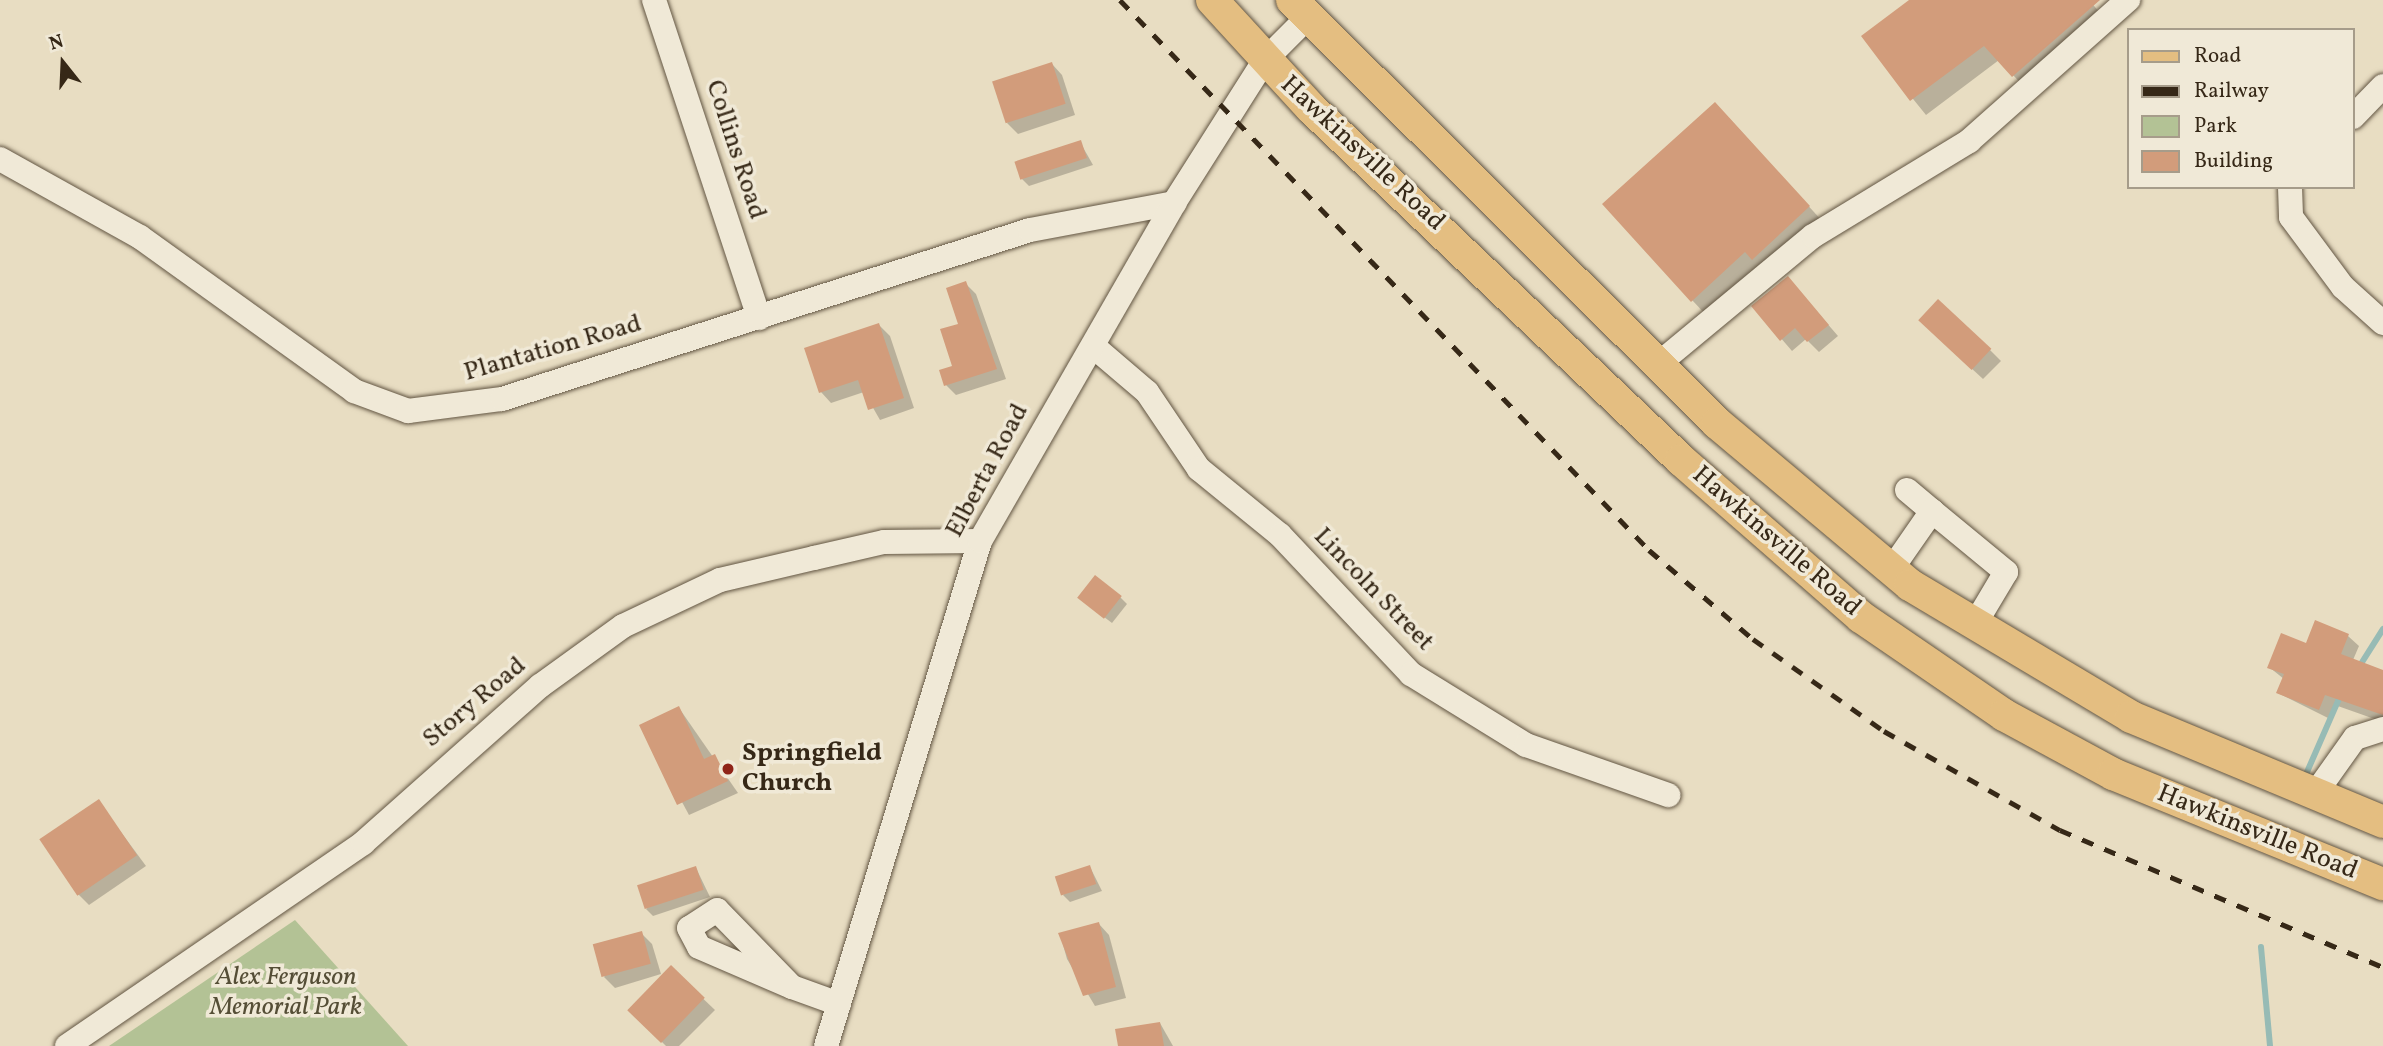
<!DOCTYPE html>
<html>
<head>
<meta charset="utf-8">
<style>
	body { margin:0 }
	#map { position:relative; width:2383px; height:1046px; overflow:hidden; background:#e8ddc2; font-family:Vollkorn,serif }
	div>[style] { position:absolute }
	.green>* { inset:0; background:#b3c295 }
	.shadow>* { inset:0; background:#0003 }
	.stream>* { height:6px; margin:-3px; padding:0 3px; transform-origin:3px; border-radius:3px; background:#97bbb5 }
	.building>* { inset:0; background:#d29c7b; transform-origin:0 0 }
	.roads { filter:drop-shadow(0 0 2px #625542) drop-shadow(0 0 2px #625542) }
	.minor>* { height:24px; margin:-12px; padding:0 12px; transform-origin:12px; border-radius:12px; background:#f0e9d7 }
	.major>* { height:32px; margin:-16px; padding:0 16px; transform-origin:16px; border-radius:16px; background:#e4be81 }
	.rail>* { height:5px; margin-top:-2.5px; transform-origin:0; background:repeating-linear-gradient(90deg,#362817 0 12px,transparent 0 24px) }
	.dots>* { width:19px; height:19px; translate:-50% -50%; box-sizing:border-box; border:4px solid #f0e9d7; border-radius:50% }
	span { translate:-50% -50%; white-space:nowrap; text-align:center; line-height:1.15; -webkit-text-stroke:7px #f0e9d7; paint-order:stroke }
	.street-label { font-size:26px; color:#362817 }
	.poi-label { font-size:26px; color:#362817; font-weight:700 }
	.left { translate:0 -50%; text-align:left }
	.park-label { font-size:26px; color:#554e36; font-style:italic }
	.legend { position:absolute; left:2127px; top:28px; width:228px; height:161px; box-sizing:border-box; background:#f0e9d7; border:2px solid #a69c8a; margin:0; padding:9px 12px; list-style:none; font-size:21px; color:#362817 }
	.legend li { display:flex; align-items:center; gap:14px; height:35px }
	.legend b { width:35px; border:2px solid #a69c8a }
	.north { position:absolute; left:28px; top:28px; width:70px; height:70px; -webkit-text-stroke:5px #f0e9d7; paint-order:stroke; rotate:342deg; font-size:19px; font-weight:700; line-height:28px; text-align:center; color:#362817 }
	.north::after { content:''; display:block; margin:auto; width:24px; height:32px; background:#362817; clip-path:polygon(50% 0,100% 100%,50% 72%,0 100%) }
</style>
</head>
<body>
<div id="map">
	<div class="green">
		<i style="clip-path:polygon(295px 920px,408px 1046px,109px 1046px)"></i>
	</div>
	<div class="shadow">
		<i style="clip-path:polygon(1912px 0,2089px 0,2107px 21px,2027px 90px,1999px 60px,1926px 115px,1863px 37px)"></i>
		<i style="clip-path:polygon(1052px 64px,1062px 75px,1075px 115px,1018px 134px,1007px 123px)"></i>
		<i style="clip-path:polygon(1729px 118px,1823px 222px,1706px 315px,1692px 300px)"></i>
		<i style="clip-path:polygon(1080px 142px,1093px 165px,1029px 186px,1022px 179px)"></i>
		<i style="clip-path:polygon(1788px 278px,1838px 336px,1819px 352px,1806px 339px,1792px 351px,1754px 307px)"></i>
		<i style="clip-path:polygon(965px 283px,976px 294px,1006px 379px,956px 395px,946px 385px,955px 367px)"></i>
		<i style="clip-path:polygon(879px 325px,890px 336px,914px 408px,880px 420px,864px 392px,831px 403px,821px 392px)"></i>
		<i style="clip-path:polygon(1931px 331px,1990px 350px,2001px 361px,1983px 379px)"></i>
		<i style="clip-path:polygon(1120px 597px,1127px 604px,1112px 623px,1087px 604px)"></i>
		<i style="clip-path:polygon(2348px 636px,2359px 646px,2353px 660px,2383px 672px,2383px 722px,2335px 705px,2330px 719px,2278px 693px,2284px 679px,2269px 667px,2307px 645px)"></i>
		<i style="clip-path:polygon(679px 708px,738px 793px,689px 815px,641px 726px)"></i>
		<i style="clip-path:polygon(98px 801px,146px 866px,89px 905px,78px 894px)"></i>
		<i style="clip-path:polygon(1090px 867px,1102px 891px,1070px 902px,1063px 895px)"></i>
		<i style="clip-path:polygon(696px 868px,710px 897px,653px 916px,646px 909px)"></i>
		<i style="clip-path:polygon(1099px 924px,1109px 935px,1126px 998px,1095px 1006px,1067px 959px,1060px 934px)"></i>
		<i style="clip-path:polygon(641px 933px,652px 944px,661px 974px,615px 988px,604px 977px)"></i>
		<i style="clip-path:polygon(671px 968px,715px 1010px,679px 1046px,666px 1046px,630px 1010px)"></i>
		<i style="clip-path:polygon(1160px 1023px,1173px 1046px,1119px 1046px)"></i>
	</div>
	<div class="stream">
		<i style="left:2359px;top:667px;width:45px;rotate:-57.7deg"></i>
		<i style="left:2307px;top:772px;width:85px;rotate:-66.4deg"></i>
		<i style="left:2261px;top:947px;width:99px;rotate:84.8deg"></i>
	</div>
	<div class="building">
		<i style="clip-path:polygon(1909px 0,2100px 0,2012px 77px,1984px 46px,1910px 101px,1861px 36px)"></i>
		<i style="left:1052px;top:62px;width:44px;height:63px;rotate:72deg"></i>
		<i style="clip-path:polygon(1715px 102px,1810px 206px,1752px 260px,1745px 252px,1691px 302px,1602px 204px)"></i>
		<i style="left:1081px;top:140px;width:19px;height:70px;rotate:72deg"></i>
		<i style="clip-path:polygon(1788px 276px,1829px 325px,1807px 342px,1795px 328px,1780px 341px,1751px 306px)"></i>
		<i style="clip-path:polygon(966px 281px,997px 369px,944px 386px,939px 370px,952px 366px,940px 329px,958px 324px,946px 288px)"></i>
		<i style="left:1938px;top:299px;width:73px;height:29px;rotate:43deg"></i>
		<i style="clip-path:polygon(879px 323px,904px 398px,868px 410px,858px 380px,819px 393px,804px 348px)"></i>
		<i style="left:1095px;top:575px;width:34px;height:29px;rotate:38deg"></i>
		<i style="clip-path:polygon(2315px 620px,2349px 634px,2341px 654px,2383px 670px,2383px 715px,2325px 695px,2319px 710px,2276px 693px,2284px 674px,2267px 668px,2281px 633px,2306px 643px)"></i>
		<i style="clip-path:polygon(679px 706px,704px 759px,715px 754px,728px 781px,677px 805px,639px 725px)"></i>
		<i style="left:99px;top:799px;width:68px;height:72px;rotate:56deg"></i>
		<i style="left:1090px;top:865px;width:20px;height:37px;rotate:72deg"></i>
		<i style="left:696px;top:866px;width:25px;height:62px;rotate:72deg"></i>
		<i style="clip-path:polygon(1099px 922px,1116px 987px,1083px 996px,1058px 933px)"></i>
		<i style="left:642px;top:931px;width:34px;height:51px;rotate:75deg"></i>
		<i style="left:671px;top:965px;width:47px;height:63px;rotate:44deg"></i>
		<i style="clip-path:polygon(1160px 1022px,1164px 1046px,1118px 1046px,1115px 1029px)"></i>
	</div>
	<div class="roads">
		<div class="minor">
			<i style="left:654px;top:0;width:335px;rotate:71.7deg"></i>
			<i style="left:2353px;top:117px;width:43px;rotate:-45.9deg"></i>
			<i style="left:0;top:159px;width:160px;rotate:29.1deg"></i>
			<i style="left:140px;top:237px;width:264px;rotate:35.7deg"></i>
			<i style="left:354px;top:391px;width:58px;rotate:20.3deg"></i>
			<i style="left:408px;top:411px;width:95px;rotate:-7.3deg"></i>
			<i style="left:502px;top:399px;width:554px;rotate:-17.75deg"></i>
			<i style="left:1030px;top:230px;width:147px;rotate:-10.6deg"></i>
			<i style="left:2290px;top:187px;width:30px;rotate:88deg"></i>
			<i style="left:2291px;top:217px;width:87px;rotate:53.4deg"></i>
			<i style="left:2343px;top:287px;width:54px;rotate:42deg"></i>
			<i style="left:1093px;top:346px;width:71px;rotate:40.4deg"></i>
			<i style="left:1147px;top:392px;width:93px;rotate:56deg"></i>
			<i style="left:1199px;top:469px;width:104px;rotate:39.2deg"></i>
			<i style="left:1280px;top:535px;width:191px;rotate:46.7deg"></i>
			<i style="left:1411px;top:674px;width:135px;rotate:31.7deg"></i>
			<i style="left:1526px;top:745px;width:151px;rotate:19.4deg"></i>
			<i style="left:1657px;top:365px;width:202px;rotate:-39.6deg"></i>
			<i style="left:1813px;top:236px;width:183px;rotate:-31.3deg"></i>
			<i style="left:1969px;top:141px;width:213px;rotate:-41.6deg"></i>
			<i style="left:1907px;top:490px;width:33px;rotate:40deg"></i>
			<i style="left:1891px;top:570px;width:72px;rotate:-55.2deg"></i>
			<i style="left:1932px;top:511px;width:96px;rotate:39.5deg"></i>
			<i style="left:2006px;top:572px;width:61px;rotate:120.8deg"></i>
			<i style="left:2315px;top:794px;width:69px;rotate:-54.5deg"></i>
			<i style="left:2355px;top:738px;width:29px;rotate:-18deg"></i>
			<i style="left:792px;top:987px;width:107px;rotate:-134.2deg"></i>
			<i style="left:717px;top:910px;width:33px;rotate:147deg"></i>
			<i style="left:689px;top:928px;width:21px;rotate:62deg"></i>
			<i style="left:699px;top:947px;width:101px;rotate:23.3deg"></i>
			<i style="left:792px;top:987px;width:50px;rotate:19.9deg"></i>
			<i style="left:67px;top:1046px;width:359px;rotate:-34.4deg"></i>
			<i style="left:363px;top:843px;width:237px;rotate:-41.6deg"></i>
			<i style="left:540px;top:686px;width:102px;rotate:-35.9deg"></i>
			<i style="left:623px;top:626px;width:107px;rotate:-25.4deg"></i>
			<i style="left:720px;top:580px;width:97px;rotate:-13.2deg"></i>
			<i style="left:814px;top:558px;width:72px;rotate:-12.9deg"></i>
			<i style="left:884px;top:542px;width:96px;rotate:-0.6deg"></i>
			<i style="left:826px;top:1046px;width:528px;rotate:-73.04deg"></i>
			<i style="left:980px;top:541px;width:390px;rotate:-60.1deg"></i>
			<i style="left:1174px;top:203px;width:168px;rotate:-57.6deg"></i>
			<i style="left:1264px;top:61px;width:59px;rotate:-45deg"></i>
		</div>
		<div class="major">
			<i style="left:1212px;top:0;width:147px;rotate:47.5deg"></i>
			<i style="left:1311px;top:108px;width:511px;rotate:43.57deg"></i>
			<i style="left:1681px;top:460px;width:239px;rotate:41.1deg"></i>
			<i style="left:1861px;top:617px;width:173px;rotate:34.4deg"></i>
			<i style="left:2004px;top:715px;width:124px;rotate:28.4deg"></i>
			<i style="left:2113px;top:774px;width:292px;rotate:22.2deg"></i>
			<i style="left:1292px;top:0;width:600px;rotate:44.86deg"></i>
			<i style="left:1717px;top:423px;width:252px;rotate:40deg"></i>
			<i style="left:1910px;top:585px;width:257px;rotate:30.8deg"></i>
			<i style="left:2131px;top:717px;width:273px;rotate:22.6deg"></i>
		</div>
	</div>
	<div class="rail">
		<i style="left:1120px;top:0;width:763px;rotate:46.11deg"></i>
		<i style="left:1649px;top:550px;width:137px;rotate:40.6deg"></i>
		<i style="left:1753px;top:639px;width:160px;rotate:35.1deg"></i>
		<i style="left:1884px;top:731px;width:202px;rotate:29.4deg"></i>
		<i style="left:2060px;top:830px;width:351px;rotate:23deg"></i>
	</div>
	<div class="dots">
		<i style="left:728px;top:769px;background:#8f2418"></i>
	</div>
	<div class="street-label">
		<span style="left:735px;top:150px;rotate:72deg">Collins Road</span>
		<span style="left:1362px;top:154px;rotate:43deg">Hawkinsville Road</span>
		<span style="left:553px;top:349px;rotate:-16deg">Plantation Road</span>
		<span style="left:988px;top:471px;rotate:-62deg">Elberta Road</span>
		<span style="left:1776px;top:542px;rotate:41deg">Hawkinsville Road</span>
		<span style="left:1373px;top:590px;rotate:46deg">Lincoln Street</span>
		<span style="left:475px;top:703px;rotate:-40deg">Story Road</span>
		<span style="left:2257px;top:833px;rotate:22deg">Hawkinsville Road</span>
	</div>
	<div class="poi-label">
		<span class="left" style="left:742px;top:769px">Springfield<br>Church</span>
	</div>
	<div class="park-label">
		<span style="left:286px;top:993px">Alex Ferguson<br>Memorial Park</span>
	</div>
	<ul class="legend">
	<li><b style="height:9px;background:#e4be81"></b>Road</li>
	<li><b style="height:9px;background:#362817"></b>Railway</li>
	<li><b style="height:19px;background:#b3c295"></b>Park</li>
	<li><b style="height:19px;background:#d29c7b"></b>Building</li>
	</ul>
	<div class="north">N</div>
</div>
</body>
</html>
